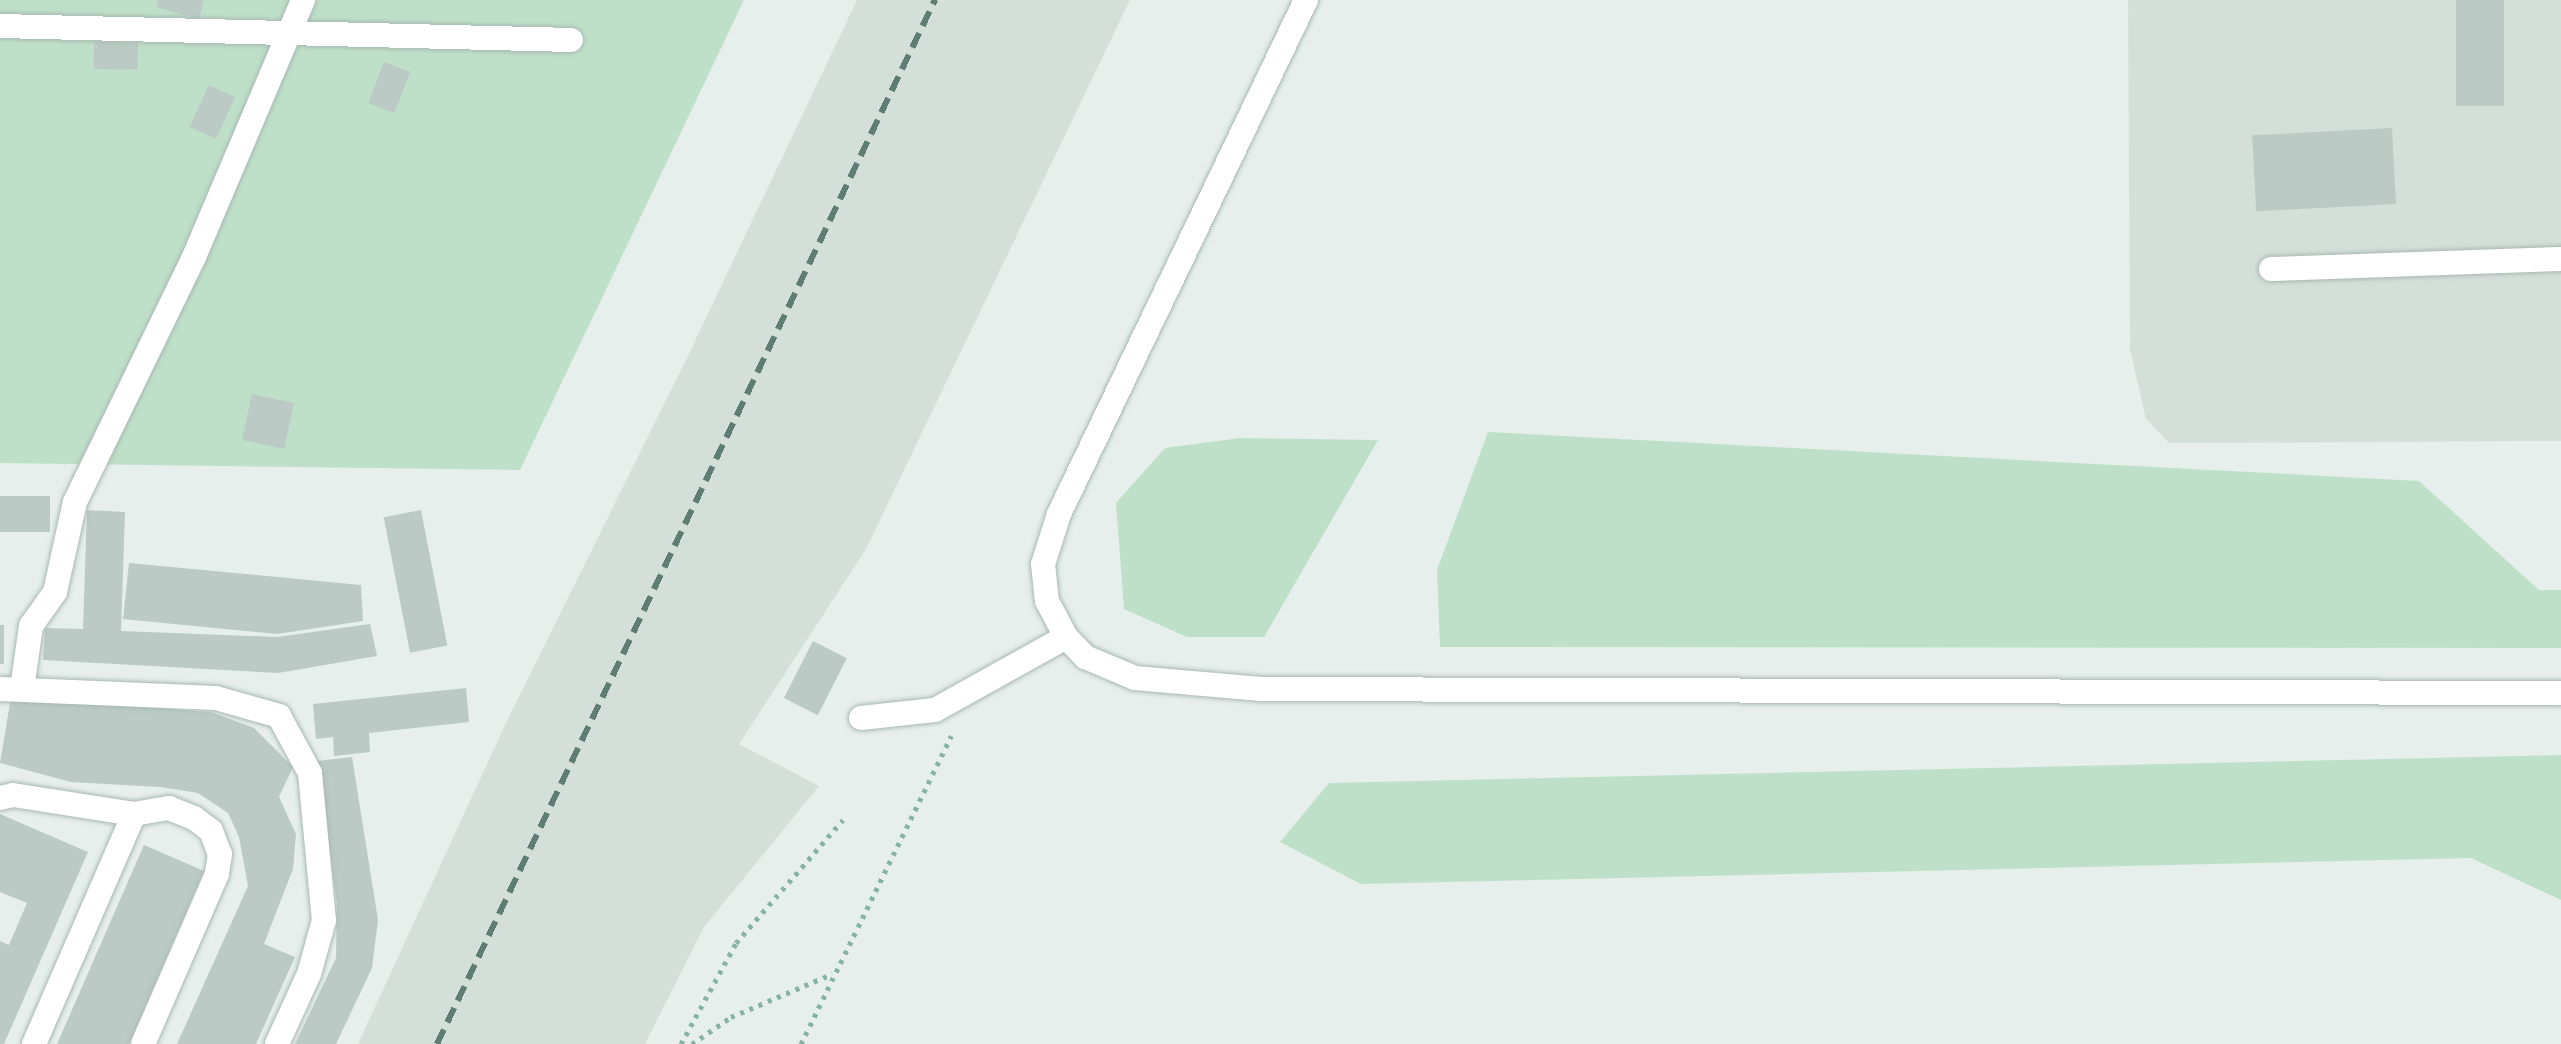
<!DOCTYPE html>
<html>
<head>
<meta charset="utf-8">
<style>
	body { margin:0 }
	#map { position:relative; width:2561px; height:1044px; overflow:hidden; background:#e6efeb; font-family:"Open Sans",sans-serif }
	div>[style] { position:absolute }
	.built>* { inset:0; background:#d4dfda }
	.green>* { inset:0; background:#bfe0c8 }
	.building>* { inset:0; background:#bbcac4; transform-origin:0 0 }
	.path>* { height:5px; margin-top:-2.5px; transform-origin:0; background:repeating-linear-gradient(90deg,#86b3a5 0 4px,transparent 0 10px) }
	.roads { filter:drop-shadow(0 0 2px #a8b8b2) drop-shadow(0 0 2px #a8b8b2) }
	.minor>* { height:24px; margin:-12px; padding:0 12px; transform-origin:12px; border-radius:12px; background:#fff }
	.rail>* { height:6px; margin-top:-3px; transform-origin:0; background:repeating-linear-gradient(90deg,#5f7d75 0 16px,transparent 0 24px) }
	span { translate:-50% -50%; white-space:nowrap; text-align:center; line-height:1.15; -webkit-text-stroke:6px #f7fbf9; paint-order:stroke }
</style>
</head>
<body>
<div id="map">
	<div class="built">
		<i style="clip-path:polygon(857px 0,1130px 0,866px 549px,739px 744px,819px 786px,704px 927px,645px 1044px,358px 1044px,505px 725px,686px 360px)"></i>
		<i style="clip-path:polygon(2128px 0,2561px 0,2561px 441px,2169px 443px,2146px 419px,2130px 349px)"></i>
	</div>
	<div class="green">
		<i style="clip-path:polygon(0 0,744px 0,520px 470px,0 463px)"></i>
		<i style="clip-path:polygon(1488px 432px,2419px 481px,2539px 590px,2561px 590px,2561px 648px,1440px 647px,1437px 570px)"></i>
		<i style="clip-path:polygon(1240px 438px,1378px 440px,1264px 637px,1187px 637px,1124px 609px,1116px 503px,1165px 448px)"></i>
		<i style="clip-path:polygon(2561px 755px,2561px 900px,2471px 858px,1361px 884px,1280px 842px,1329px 783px)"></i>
	</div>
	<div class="building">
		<i style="clip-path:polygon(158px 0,204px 0,199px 19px,156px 7px)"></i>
		<i style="left:2456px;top:0;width:48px;height:106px"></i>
		<i style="left:94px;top:42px;width:44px;height:27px;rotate:1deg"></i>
		<i style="left:384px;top:62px;width:28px;height:44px;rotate:21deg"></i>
		<i style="left:209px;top:85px;width:29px;height:46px;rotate:25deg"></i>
		<i style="left:2392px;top:128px;width:76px;height:140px;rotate:87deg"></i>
		<i style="left:252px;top:394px;width:43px;height:47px;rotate:12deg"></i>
		<i style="left:0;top:496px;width:50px;height:36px"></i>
		<i style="clip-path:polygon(87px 510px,125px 512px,121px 631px,277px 637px,370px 624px,377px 656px,278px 673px,43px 660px,45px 628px,83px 629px)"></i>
		<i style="left:421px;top:510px;width:138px;height:38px;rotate:79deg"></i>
		<i style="clip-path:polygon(129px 563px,361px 585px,363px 621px,277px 634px,123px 619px)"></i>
		<i style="left:0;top:625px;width:4px;height:39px"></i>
		<i style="left:813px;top:641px;width:38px;height:64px;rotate:27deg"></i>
		<i style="clip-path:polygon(466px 688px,469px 722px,369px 733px,370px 752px,334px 756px,333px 737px,316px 739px,313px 704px)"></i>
		<i style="clip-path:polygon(11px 697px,211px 712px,254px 728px,293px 767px,279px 797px,296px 834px,293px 869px,264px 944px,295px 957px,256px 1044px,177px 1044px,248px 886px,239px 837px,228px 813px,198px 793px,160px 787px,71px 782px,0 763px)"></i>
		<i style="clip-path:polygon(352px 757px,378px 920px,372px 968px,336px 1044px,295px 1044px,336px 958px,337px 903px,317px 761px)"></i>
		<i style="clip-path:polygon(0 814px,88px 852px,4px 1044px,0 1044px,0 941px,9px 945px,27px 903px,0 892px)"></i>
		<i style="clip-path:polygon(144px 845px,204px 871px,129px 1044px,57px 1044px)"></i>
	</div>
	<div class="path">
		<i style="left:681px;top:1044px;width:115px;rotate:-61.4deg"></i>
		<i style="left:736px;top:943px;width:163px;rotate:-49deg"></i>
		<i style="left:692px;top:1044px;width:47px;rotate:-34.7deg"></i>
		<i style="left:731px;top:1017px;width:110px;rotate:-23.1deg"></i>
		<i style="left:801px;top:1044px;width:343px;rotate:-64deg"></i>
	</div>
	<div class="roads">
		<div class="minor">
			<i style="left:1306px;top:0;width:570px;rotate:115.67deg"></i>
			<i style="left:1059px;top:514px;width:52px;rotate:107.7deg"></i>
			<i style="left:1043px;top:564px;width:37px;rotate:84deg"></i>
			<i style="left:1047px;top:601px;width:41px;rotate:62.2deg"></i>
			<i style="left:1066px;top:637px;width:28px;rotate:46deg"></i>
			<i style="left:1085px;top:657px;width:54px;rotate:22.8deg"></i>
			<i style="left:1135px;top:678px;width:126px;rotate:5deg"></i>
			<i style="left:1261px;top:689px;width:1300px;rotate:0.18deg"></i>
			<i style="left:0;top:26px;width:571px;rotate:1.4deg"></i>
			<i style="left:2271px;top:269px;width:290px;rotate:-2deg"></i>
			<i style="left:0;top:689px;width:216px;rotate:2.4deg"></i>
			<i style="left:216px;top:698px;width:66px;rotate:15.9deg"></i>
			<i style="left:279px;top:716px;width:65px;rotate:61.5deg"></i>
			<i style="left:310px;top:773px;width:148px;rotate:84.6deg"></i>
			<i style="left:324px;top:920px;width:56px;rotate:105.5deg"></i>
			<i style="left:309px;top:974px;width:77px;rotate:114.6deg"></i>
			<i style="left:22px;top:689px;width:64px;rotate:-81.9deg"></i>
			<i style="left:31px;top:626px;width:42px;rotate:-54.8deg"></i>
			<i style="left:55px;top:592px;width:92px;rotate:-77.5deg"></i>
			<i style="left:75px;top:502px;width:272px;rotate:-64.1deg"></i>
			<i style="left:194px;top:257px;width:279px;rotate:-67deg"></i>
			<i style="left:861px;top:718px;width:74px;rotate:-6.2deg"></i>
			<i style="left:935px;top:710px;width:150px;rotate:-29.1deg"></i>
			<i style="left:0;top:798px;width:13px;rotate:-13deg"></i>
			<i style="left:13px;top:795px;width:122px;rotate:8.9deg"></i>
			<i style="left:134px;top:814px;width:36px;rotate:-10deg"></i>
			<i style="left:169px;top:808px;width:27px;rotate:22deg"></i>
			<i style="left:194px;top:818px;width:21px;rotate:37deg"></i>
			<i style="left:211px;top:831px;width:25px;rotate:69deg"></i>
			<i style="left:220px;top:854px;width:20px;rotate:99deg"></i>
			<i style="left:217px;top:874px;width:185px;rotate:113.5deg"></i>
			<i style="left:34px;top:1044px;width:251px;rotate:-66.5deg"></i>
		</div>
	</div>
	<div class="rail">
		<i style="left:437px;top:1044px;width:1157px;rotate:-64.5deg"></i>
	</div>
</div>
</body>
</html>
